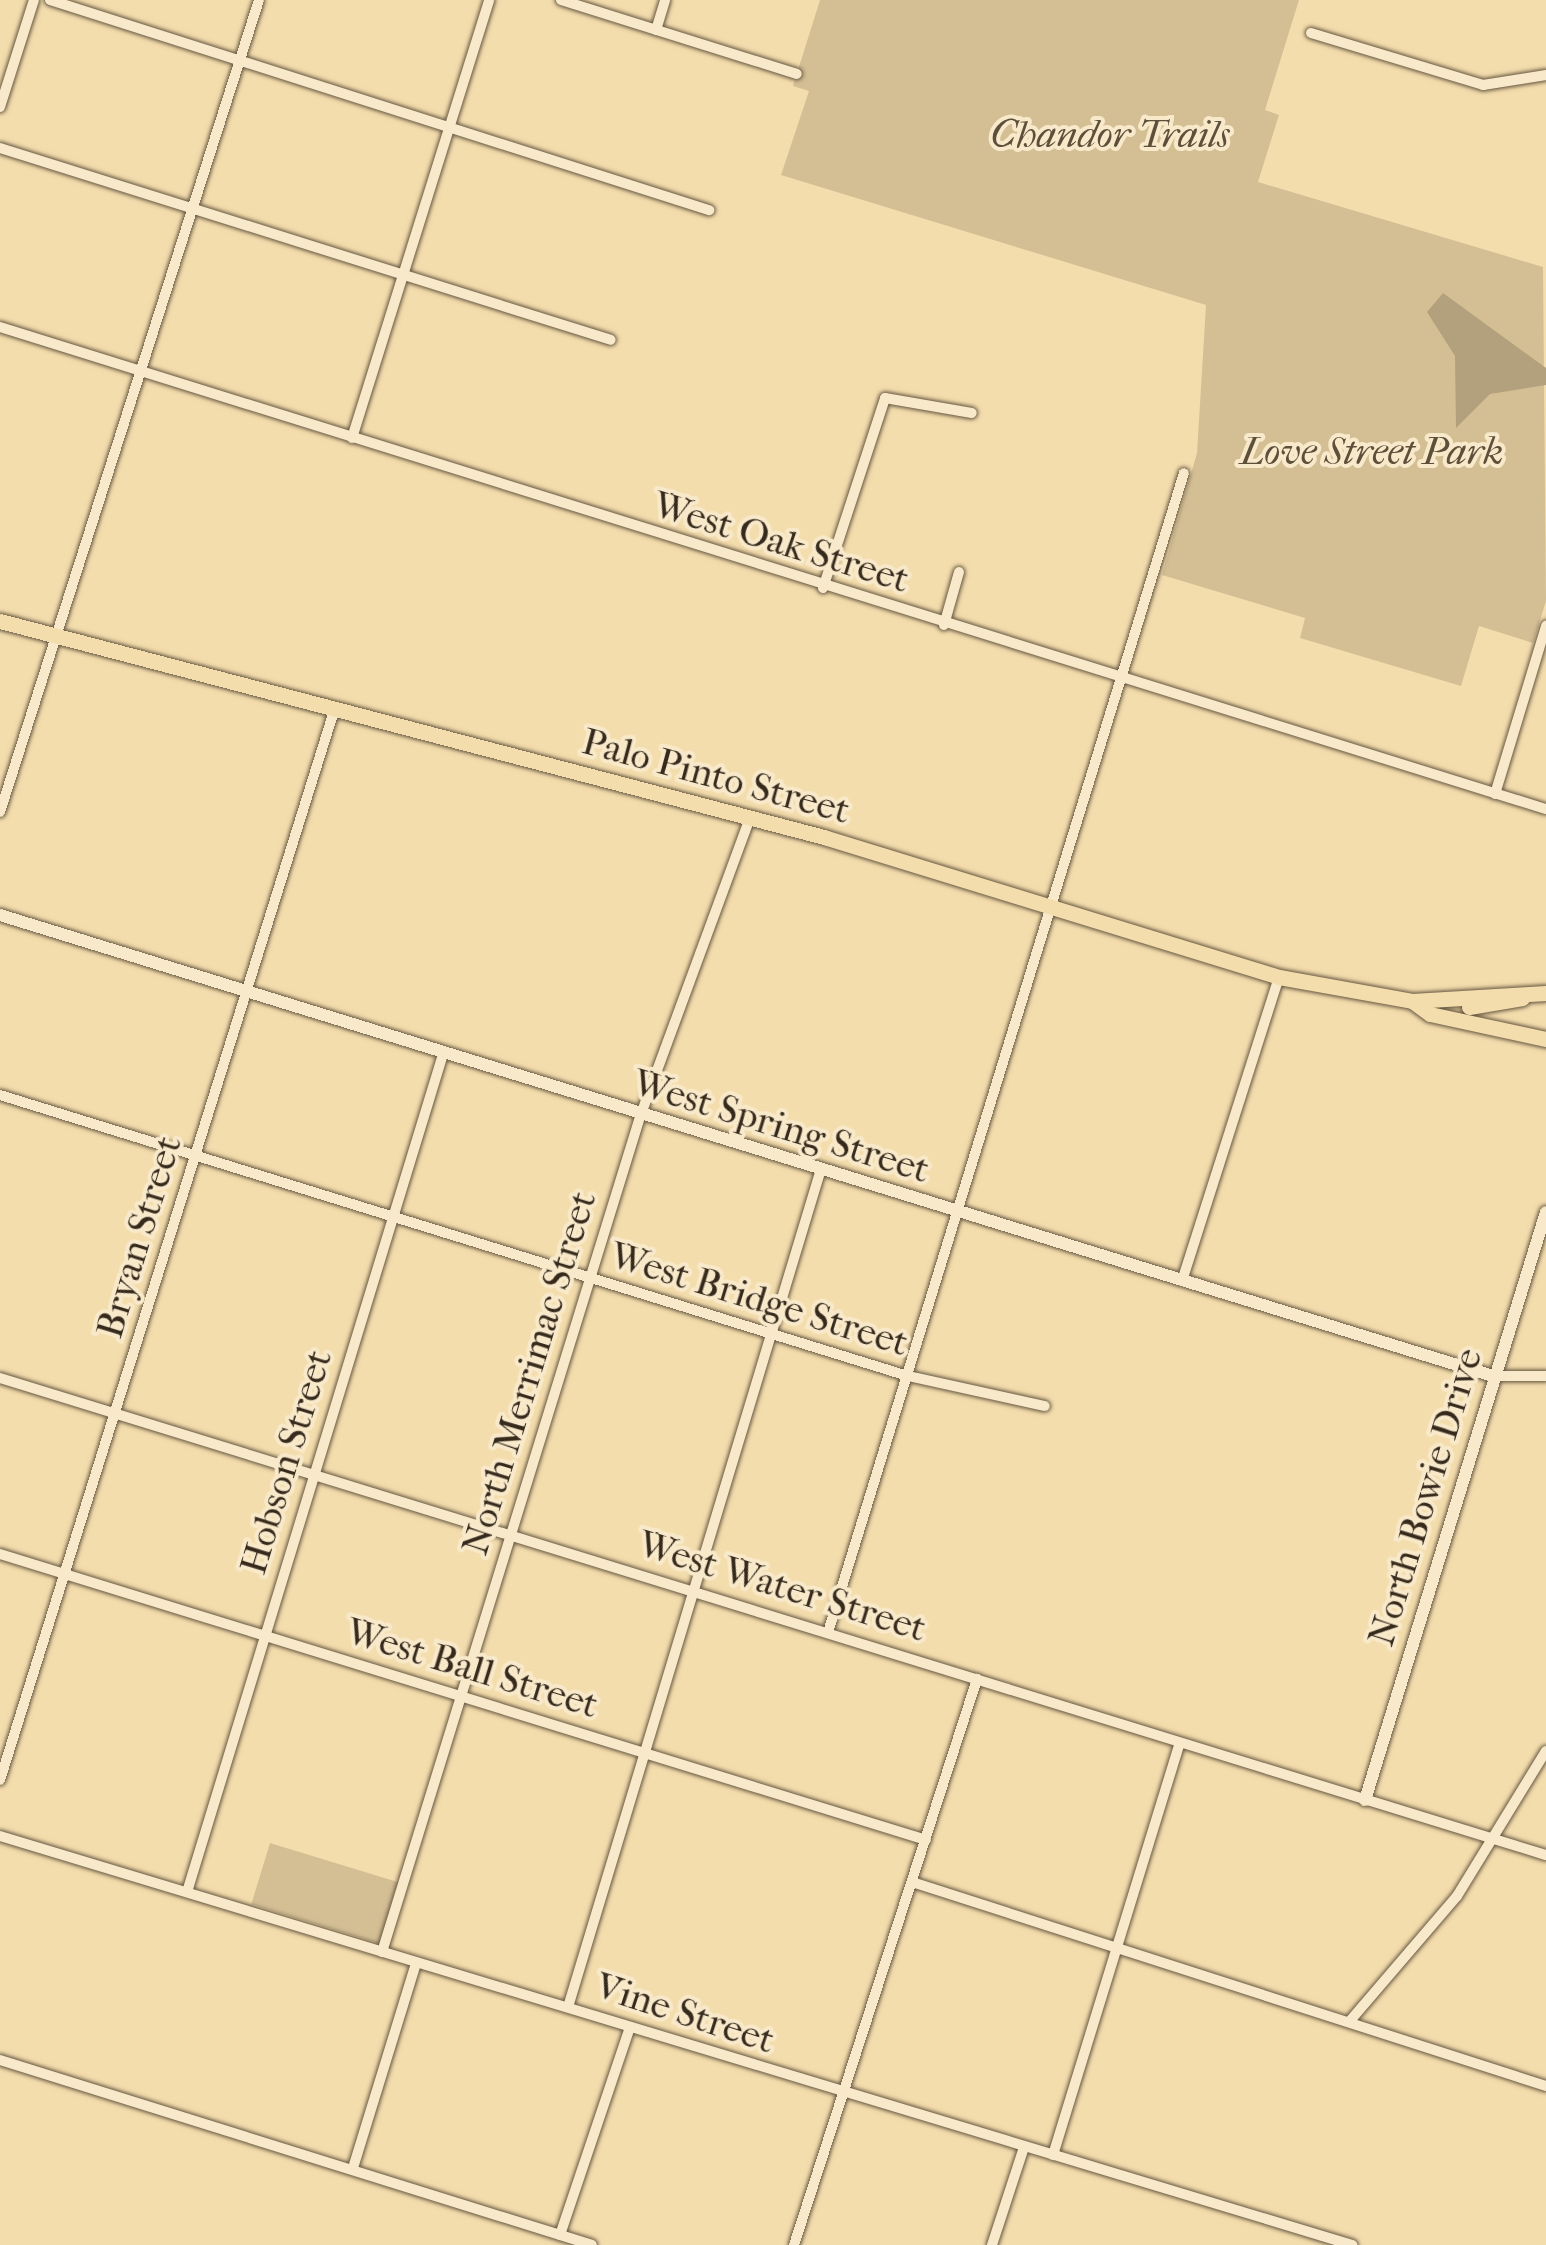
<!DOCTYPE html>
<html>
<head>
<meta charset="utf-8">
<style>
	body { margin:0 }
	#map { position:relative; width:1546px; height:2245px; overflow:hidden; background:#f4ddad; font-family:"IM FELL French Canon",serif }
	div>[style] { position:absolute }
	.green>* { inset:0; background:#d4bf95; transform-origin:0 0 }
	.water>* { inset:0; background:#b3a07c }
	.roads { filter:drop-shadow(0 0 2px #665741) drop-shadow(0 0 2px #665741) }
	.minor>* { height:10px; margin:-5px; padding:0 5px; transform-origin:5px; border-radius:5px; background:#f8e9ca }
	.tertiary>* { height:12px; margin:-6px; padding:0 6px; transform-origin:6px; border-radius:6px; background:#f8e9ca }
	.primary>* { height:15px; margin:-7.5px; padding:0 7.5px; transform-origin:7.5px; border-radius:7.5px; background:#f4ddad }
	span { translate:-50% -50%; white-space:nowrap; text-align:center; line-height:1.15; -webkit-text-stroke:8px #f8e9ca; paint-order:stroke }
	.park-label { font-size:38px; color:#5e4f3b; font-style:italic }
	.street-label { font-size:38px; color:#362a1d }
</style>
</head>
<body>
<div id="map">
	<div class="green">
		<i style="clip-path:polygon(820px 0,1299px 0,1265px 110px,1279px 115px,1258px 182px,1543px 267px,1546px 601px,1533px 643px,1479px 626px,1461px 686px,1300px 638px,1305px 618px,1162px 575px,1197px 453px,1206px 305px,781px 175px,809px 91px,793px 86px)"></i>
		<i style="left:270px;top:1843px;width:136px;height:64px;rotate:17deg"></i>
	</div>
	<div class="water">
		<i style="clip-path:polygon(1443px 293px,1546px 368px,1546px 385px,1490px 394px,1456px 428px,1455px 356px,1427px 312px)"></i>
	</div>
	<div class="roads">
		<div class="minor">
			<i style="left:50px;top:0;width:692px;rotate:17.68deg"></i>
			<i style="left:561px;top:0;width:247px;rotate:17.4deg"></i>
			<i style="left:656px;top:30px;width:31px;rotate:-73deg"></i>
			<i style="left:1311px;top:33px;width:180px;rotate:16.8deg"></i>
			<i style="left:1483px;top:85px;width:64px;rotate:-9deg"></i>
			<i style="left:0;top:107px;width:112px;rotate:-72.4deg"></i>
			<i style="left:0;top:148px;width:640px;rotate:17.44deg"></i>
			<i style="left:0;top:327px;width:1619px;rotate:17.32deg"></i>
			<i style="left:352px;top:438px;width:459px;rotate:-72.6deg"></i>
			<i style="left:823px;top:588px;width:200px;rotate:-71.9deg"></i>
			<i style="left:885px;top:398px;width:88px;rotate:9.8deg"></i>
			<i style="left:944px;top:625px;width:55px;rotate:-74.2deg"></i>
			<i style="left:1495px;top:794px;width:176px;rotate:-73.1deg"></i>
			<i style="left:0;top:812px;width:852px;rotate:-72.31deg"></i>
			<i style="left:0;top:1095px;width:950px;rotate:17.2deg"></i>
			<i style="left:908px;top:1376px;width:140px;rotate:12.4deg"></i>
			<i style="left:1182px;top:1281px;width:319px;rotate:-72.3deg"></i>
			<i style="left:1493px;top:1376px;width:53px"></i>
			<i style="left:0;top:1378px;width:1618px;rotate:17.15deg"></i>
			<i style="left:0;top:1554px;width:969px;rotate:17.16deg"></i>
			<i style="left:829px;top:1629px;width:1209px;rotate:-72.93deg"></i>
			<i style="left:0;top:1780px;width:1120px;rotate:-72.65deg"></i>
			<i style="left:0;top:1836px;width:1413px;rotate:16.83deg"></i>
			<i style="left:912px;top:1882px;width:666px;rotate:17.84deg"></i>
			<i style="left:187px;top:1892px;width:879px;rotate:-73.01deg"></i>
			<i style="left:382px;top:1952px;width:877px;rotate:-72.83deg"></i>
			<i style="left:641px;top:1114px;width:316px;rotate:-69.8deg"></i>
			<i style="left:568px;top:2007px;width:875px;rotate:-73.2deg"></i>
			<i style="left:1349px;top:2022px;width:166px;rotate:-49.4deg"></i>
			<i style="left:1457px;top:1896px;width:170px;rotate:-58.5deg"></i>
			<i style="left:0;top:2060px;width:620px;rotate:17.35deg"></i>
			<i style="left:1053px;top:2155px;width:431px;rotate:-72.9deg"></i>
			<i style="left:353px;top:2168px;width:214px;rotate:-72.9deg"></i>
			<i style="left:560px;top:2235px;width:216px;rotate:-71.4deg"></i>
			<i style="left:794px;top:2245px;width:595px;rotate:-72.08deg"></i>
			<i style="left:992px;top:2245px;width:103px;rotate:-71.9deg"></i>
		</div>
		<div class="tertiary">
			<i style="left:0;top:915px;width:1563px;rotate:17.16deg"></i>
			<i style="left:1365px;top:1800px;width:615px;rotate:-72.89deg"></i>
		</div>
		<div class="primary">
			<i style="left:0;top:621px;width:852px;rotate:14.69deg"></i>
			<i style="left:824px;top:837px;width:476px;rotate:17.1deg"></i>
			<i style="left:1279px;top:977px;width:135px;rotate:10.2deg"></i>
			<i style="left:1412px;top:1001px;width:134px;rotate:-3.4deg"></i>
			<i style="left:1412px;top:1001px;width:22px;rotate:36deg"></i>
			<i style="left:1430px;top:1014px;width:119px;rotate:12.2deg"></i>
			<i style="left:1469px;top:1007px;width:54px;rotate:-9.6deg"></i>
		</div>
	</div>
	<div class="park-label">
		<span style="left:1110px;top:135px">Chandor Trails</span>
		<span style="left:1372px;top:452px">Love Street Park</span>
	</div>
	<div class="street-label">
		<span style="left:781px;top:542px;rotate:17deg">West Oak Street</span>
		<span style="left:716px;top:776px;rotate:15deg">Palo Pinto Street</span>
		<span style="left:781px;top:1126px;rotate:17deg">West Spring Street</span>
		<span style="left:139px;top:1237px;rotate:-73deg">Bryan Street</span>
		<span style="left:759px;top:1299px;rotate:17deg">West Bridge Street</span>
		<span style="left:529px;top:1373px;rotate:-73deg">North Merrimac Street</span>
		<span style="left:286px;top:1462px;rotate:-73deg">Hobson Street</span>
		<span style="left:1425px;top:1497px;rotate:-73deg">North Bowie Drive</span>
		<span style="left:782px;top:1586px;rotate:17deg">West Water Street</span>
		<span style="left:472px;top:1668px;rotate:17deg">West Ball Street</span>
		<span style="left:685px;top:2013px;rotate:18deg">Vine Street</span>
	</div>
</div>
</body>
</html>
